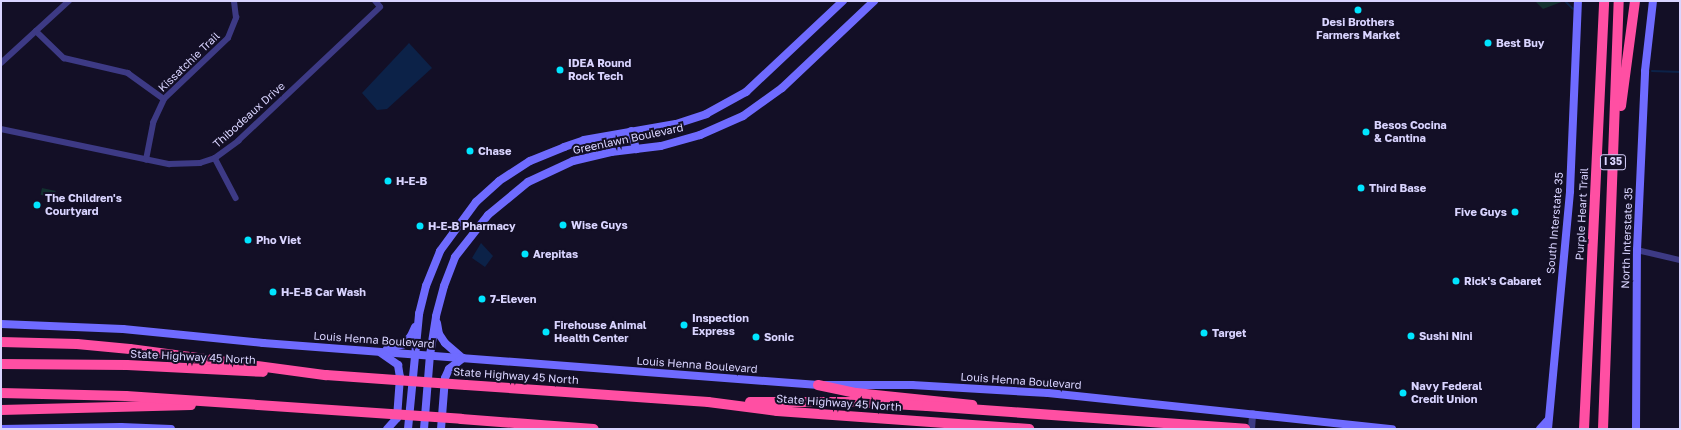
<!DOCTYPE html>
<html>
<head>
<meta charset="utf-8">
<style>
	body { margin:0 }
	#map { position:relative; width:1681px; height:430px; overflow:hidden; background:#130f26; font-family:"Golos Text",sans-serif }
	div>[style] { position:absolute }
	.green>* { inset:0; background:#12302f; transform-origin:0 0 }
	.water>* { inset:0; background:#0c2248 }
	.stream>* { height:2px; margin:-1px; padding:0 1px; transform-origin:1px; border-radius:1px; background:#0c2248 }
	.minor>* { height:5.5px; margin:-2.75px; padding:0 2.75px; transform-origin:2.75px; border-radius:2.75px; background:#3d3a85 }
	.tertiary>* { height:7px; margin:-3.5px; padding:0 3.5px; transform-origin:3.5px; border-radius:3.5px; background:#3d3a85 }
	.secondary>* { height:8px; margin:-4px; padding:0 4px; transform-origin:4px; border-radius:4px; background:#6f6bff }
	.motorway>* { height:10px; margin:-5px; padding:0 5px; transform-origin:5px; border-radius:5px; background:#ff4fa3 }
	.motorway-bridge>* { height:10px; margin:-5px; padding:0 5px; transform-origin:5px; border-radius:5px; background:#ff4fa3 }
	.dots>* { width:11px; height:11px; translate:-50% -50%; box-sizing:border-box; border:2px solid #130f26; border-radius:50% }
	span { translate:-50% -50%; white-space:nowrap; text-align:center; line-height:1.15; -webkit-text-stroke:4px #130f26; paint-order:stroke }
	.shield-label span { padding:1px 3px; background:#130f26; border:1px solid; border-radius:3px; -webkit-text-stroke-width:0 }
	.shield-label { font-size:10px; color:#d9d4ff; font-weight:700 }
	.poi-label { font-size:11px; color:#d9d4ff; font-weight:700 }
	.left { translate:0 -50%; text-align:left }
	.right { translate:-100% -50%; text-align:right }
	.street-label { font-size:11px; color:#d9d4ff }
	.frame { position:absolute; inset:0; border:2px solid #d9d4ff; pointer-events:none }
</style>
</head>
<body>
<div id="map">
	<div class="green">
		<i style="clip-path:polygon(1535px 1px,1564px 1px,1543px 9px)"></i>
		<i style="left:42px;top:188px;width:14px;height:7px;rotate:12deg"></i>
	</div>
	<div class="water">
		<i style="clip-path:polygon(409px 43px,432px 68px,387px 109px,377px 110px,362px 93px)"></i>
		<i style="clip-path:polygon(481px 243px,493px 256px,485px 267px,472px 258px)"></i>
	</div>
	<div class="stream">
		<i style="left:1565px;top:1px;width:11px;rotate:45deg"></i>
		<i style="left:1652px;top:71px;width:28px;rotate:2deg"></i>
	</div>
	<div class="minor">
		<i style="left:36px;top:31px;width:39px;rotate:44deg"></i>
		<i style="left:64px;top:58px;width:66px;rotate:13.2deg"></i>
		<i style="left:128px;top:73px;width:44px;rotate:35.8deg"></i>
		<i style="left:1px;top:63px;width:92px;rotate:-42.4deg"></i>
		<i style="left:1px;top:129px;width:172px;rotate:11.8deg"></i>
		<i style="left:169px;top:164px;width:31px;rotate:-2deg"></i>
		<i style="left:200px;top:163px;width:16px;rotate:-18deg"></i>
		<i style="left:215px;top:158px;width:29px;rotate:-36deg"></i>
		<i style="left:238px;top:141px;width:195px;rotate:-43.3deg"></i>
		<i style="left:380px;top:7px;width:8px;rotate:-130deg"></i>
		<i style="left:215px;top:158px;width:45px;rotate:62.3deg"></i>
		<i style="left:146px;top:160px;width:38px;rotate:-79deg"></i>
		<i style="left:153px;top:123px;width:26px;rotate:-65deg"></i>
		<i style="left:164px;top:99px;width:88px;rotate:-43.6deg"></i>
		<i style="left:228px;top:38px;width:22px;rotate:-68deg"></i>
		<i style="left:236px;top:18px;width:17px;rotate:-97deg"></i>
		<i style="left:1637px;top:250px;width:44px;rotate:13.1deg"></i>
	</div>
	<div class="tertiary">
		<i style="left:1251px;top:429px;width:16px;rotate:-86deg"></i>
	</div>
	<div class="secondary">
		<i style="left:631px;top:131px;width:19px;rotate:74deg"></i>
		<i style="left:437px;top:323px;width:11px;rotate:80deg"></i>
		<i style="left:439px;top:334px;width:11px;rotate:56deg"></i>
		<i style="left:445px;top:343px;width:20px;rotate:41deg"></i>
		<i style="left:1px;top:324px;width:122px;rotate:2.3deg"></i>
		<i style="left:123px;top:329px;width:141px;rotate:5.7deg"></i>
		<i style="left:263px;top:343px;width:557px;rotate:4.33deg"></i>
		<i style="left:818px;top:385px;width:94px"></i>
		<i style="left:912px;top:385px;width:136px;rotate:3.4deg"></i>
		<i style="left:1048px;top:393px;width:346px;rotate:6deg"></i>
		<i style="left:387px;top:349px;width:18px;rotate:-16deg"></i>
		<i style="left:404px;top:344px;width:11px;rotate:-49deg"></i>
		<i style="left:411px;top:336px;width:10px;rotate:-66deg"></i>
		<i style="left:381px;top:353px;width:21px;rotate:35deg"></i>
		<i style="left:398px;top:365px;width:12px;rotate:81deg"></i>
		<i style="left:400px;top:377px;width:41px;rotate:94.2deg"></i>
		<i style="left:397px;top:418px;width:15px;rotate:132deg"></i>
		<i style="left:1px;top:429px;width:120px;rotate:-1deg"></i>
		<i style="left:121px;top:427px;width:50px;rotate:2.3deg"></i>
		<i style="left:408px;top:429px;width:116px;rotate:-84.5deg"></i>
		<i style="left:419px;top:314px;width:29px;rotate:-76deg"></i>
		<i style="left:426px;top:286px;width:38px;rotate:-68deg"></i>
		<i style="left:440px;top:251px;width:61px;rotate:-53.7deg"></i>
		<i style="left:476px;top:202px;width:31px;rotate:-42deg"></i>
		<i style="left:499px;top:181px;width:37px;rotate:-33deg"></i>
		<i style="left:530px;top:161px;width:37px;rotate:-22deg"></i>
		<i style="left:564px;top:147px;width:21px;rotate:-19deg"></i>
		<i style="left:584px;top:140px;width:93px;rotate:-9.9deg"></i>
		<i style="left:676px;top:124px;width:32px;rotate:-18deg"></i>
		<i style="left:706px;top:114px;width:46px;rotate:-28.8deg"></i>
		<i style="left:746px;top:92px;width:133px;rotate:-43.2deg"></i>
		<i style="left:424px;top:429px;width:74px;rotate:-85.4deg"></i>
		<i style="left:430px;top:355px;width:39px;rotate:-81deg"></i>
		<i style="left:436px;top:316px;width:31px;rotate:-75deg"></i>
		<i style="left:444px;top:286px;width:31px;rotate:-69deg"></i>
		<i style="left:455px;top:257px;width:53px;rotate:-51.8deg"></i>
		<i style="left:488px;top:215px;width:52px;rotate:-39.5deg"></i>
		<i style="left:528px;top:182px;width:50px;rotate:-25deg"></i>
		<i style="left:573px;top:161px;width:39px;rotate:-13deg"></i>
		<i style="left:611px;top:152px;width:50px;rotate:-6.8deg"></i>
		<i style="left:661px;top:146px;width:41px;rotate:-15.8deg"></i>
		<i style="left:700px;top:135px;width:47px;rotate:-23.8deg"></i>
		<i style="left:743px;top:116px;width:48px;rotate:-35.7deg"></i>
		<i style="left:782px;top:88px;width:127px;rotate:-43.4deg"></i>
		<i style="left:441px;top:429px;width:51px;rotate:-85.5deg"></i>
		<i style="left:445px;top:378px;width:10px;rotate:-66deg"></i>
		<i style="left:449px;top:369px;width:18px;rotate:-38deg"></i>
		<i style="left:1540px;top:429px;width:12px;rotate:-48deg"></i>
		<i style="left:1548px;top:429px;width:239px;rotate:-84.7deg"></i>
		<i style="left:1570px;top:191px;width:190px;rotate:-87.6deg"></i>
		<i style="left:1636px;top:429px;width:179px;rotate:-89.7deg"></i>
		<i style="left:1637px;top:250px;width:179px;rotate:-87.4deg"></i>
		<i style="left:1645px;top:71px;width:70px;rotate:-83.5deg"></i>
	</div>
	<div class="motorway">
		<i style="left:1621px;top:106px;width:106px;rotate:-82.4deg"></i>
		<i style="left:1px;top:342px;width:76px;rotate:1.5deg"></i>
		<i style="left:77px;top:344px;width:53px;rotate:5.4deg"></i>
		<i style="left:130px;top:349px;width:198px;rotate:7.6deg"></i>
		<i style="left:1px;top:364px;width:126px;rotate:0.5deg"></i>
		<i style="left:127px;top:365px;width:136px;rotate:2.9deg"></i>
		<i style="left:466px;top:385px;width:243px;rotate:4deg"></i>
		<i style="left:708px;top:402px;width:70px;rotate:7.4deg"></i>
		<i style="left:777px;top:411px;width:253px;rotate:4.1deg"></i>
		<i style="left:818px;top:385px;width:39px;rotate:12deg"></i>
		<i style="left:856px;top:393px;width:117px;rotate:5.9deg"></i>
		<i style="left:1px;top:393px;width:125px;rotate:1.4deg"></i>
		<i style="left:750px;top:402px;width:108px"></i>
		<i style="left:858px;top:402px;width:69px;rotate:3.3deg"></i>
		<i style="left:1px;top:410px;width:190px;rotate:-1.5deg"></i>
		<i style="left:461px;top:419px;width:133px;rotate:4.3deg"></i>
		<i style="left:1584px;top:429px;width:428px;rotate:-87.3deg"></i>
		<i style="left:1603px;top:429px;width:428px;rotate:-87.9deg"></i>
	</div>
	<div class="motorway-bridge">
		<i style="left:326px;top:375px;width:140px;rotate:4.1deg"></i>
		<i style="left:126px;top:396px;width:336px;rotate:3.9deg"></i>
		<i style="left:927px;top:406px;width:319px;rotate:4.1deg"></i>
	</div>
	<div class="dots">
		<i style="left:1358px;top:10px;background:#00e5ff"></i>
		<i style="left:1488px;top:43px;background:#00e5ff"></i>
		<i style="left:560px;top:70px;background:#00e5ff"></i>
		<i style="left:1366px;top:132px;background:#00e5ff"></i>
		<i style="left:470px;top:151px;background:#00e5ff"></i>
		<i style="left:388px;top:181px;background:#00e5ff"></i>
		<i style="left:1361px;top:188px;background:#00e5ff"></i>
		<i style="left:37px;top:205px;background:#00e5ff"></i>
		<i style="left:1515px;top:212px;background:#00e5ff"></i>
		<i style="left:563px;top:225px;background:#00e5ff"></i>
		<i style="left:420px;top:226px;background:#00e5ff"></i>
		<i style="left:248px;top:240px;background:#00e5ff"></i>
		<i style="left:525px;top:254px;background:#00e5ff"></i>
		<i style="left:1456px;top:281px;background:#00e5ff"></i>
		<i style="left:273px;top:292px;background:#00e5ff"></i>
		<i style="left:482px;top:299px;background:#00e5ff"></i>
		<i style="left:684px;top:325px;background:#00e5ff"></i>
		<i style="left:546px;top:332px;background:#00e5ff"></i>
		<i style="left:1204px;top:333px;background:#00e5ff"></i>
		<i style="left:1411px;top:336px;background:#00e5ff"></i>
		<i style="left:756px;top:337px;background:#00e5ff"></i>
		<i style="left:1403px;top:393px;background:#00e5ff"></i>
	</div>
	<div class="shield-label">
		<span style="left:1613px;top:162px">I 35</span>
	</div>
	<div class="poi-label">
		<span style="left:1358px;top:29px">Desi Brothers<br>Farmers Market</span>
		<span class="left" style="left:1496px;top:43px">Best Buy</span>
		<span class="left" style="left:568px;top:70px">IDEA Round<br>Rock Tech</span>
		<span class="left" style="left:1374px;top:132px">Besos Cocina<br>&amp; Cantina</span>
		<span class="left" style="left:478px;top:151px">Chase</span>
		<span class="left" style="left:396px;top:181px">H-E-B</span>
		<span class="left" style="left:1369px;top:188px">Third Base</span>
		<span class="left" style="left:45px;top:205px">The Children's<br>Courtyard</span>
		<span class="right" style="left:1507px;top:212px">Five Guys</span>
		<span class="left" style="left:571px;top:225px">Wise Guys</span>
		<span class="left" style="left:428px;top:226px">H-E-B Pharmacy</span>
		<span class="left" style="left:256px;top:240px">Pho Viet</span>
		<span class="left" style="left:533px;top:254px">Arepitas</span>
		<span class="left" style="left:1464px;top:281px">Rick's Cabaret</span>
		<span class="left" style="left:281px;top:292px">H-E-B Car Wash</span>
		<span class="left" style="left:490px;top:299px">7-Eleven</span>
		<span class="left" style="left:692px;top:325px">Inspection<br>Express</span>
		<span class="left" style="left:554px;top:332px">Firehouse Animal<br>Health Center</span>
		<span class="left" style="left:1212px;top:333px">Target</span>
		<span class="left" style="left:1419px;top:336px">Sushi Nini</span>
		<span class="left" style="left:764px;top:337px">Sonic</span>
		<span class="left" style="left:1411px;top:393px">Navy Federal<br>Credit Union</span>
	</div>
	<div class="street-label">
		<span style="left:189px;top:62px;rotate:-44deg">Kissatchie Trail</span>
		<span style="left:249px;top:115px;rotate:-42deg">Thibodeaux Drive</span>
		<span style="left:628px;top:139px;rotate:-12deg">Greenlawn Boulevard</span>
		<span style="left:1582px;top:214px;rotate:-87deg">Purple Heart Trail</span>
		<span style="left:1555px;top:223px;rotate:-85deg">South Interstate 35</span>
		<span style="left:1627px;top:238px;rotate:-88deg">North Interstate 35</span>
		<span style="left:374px;top:340px;rotate:4deg">Louis Henna Boulevard</span>
		<span style="left:193px;top:357px;rotate:3deg">State Highway 45 North</span>
		<span style="left:697px;top:365px;rotate:4deg">Louis Henna Boulevard</span>
		<span style="left:516px;top:376px;rotate:4deg">State Highway 45 North</span>
		<span style="left:1021px;top:381px;rotate:4deg">Louis Henna Boulevard</span>
		<span style="left:839px;top:403px;rotate:4deg">State Highway 45 North</span>
	</div>
	<div class="frame"></div>
</div>
</body>
</html>
